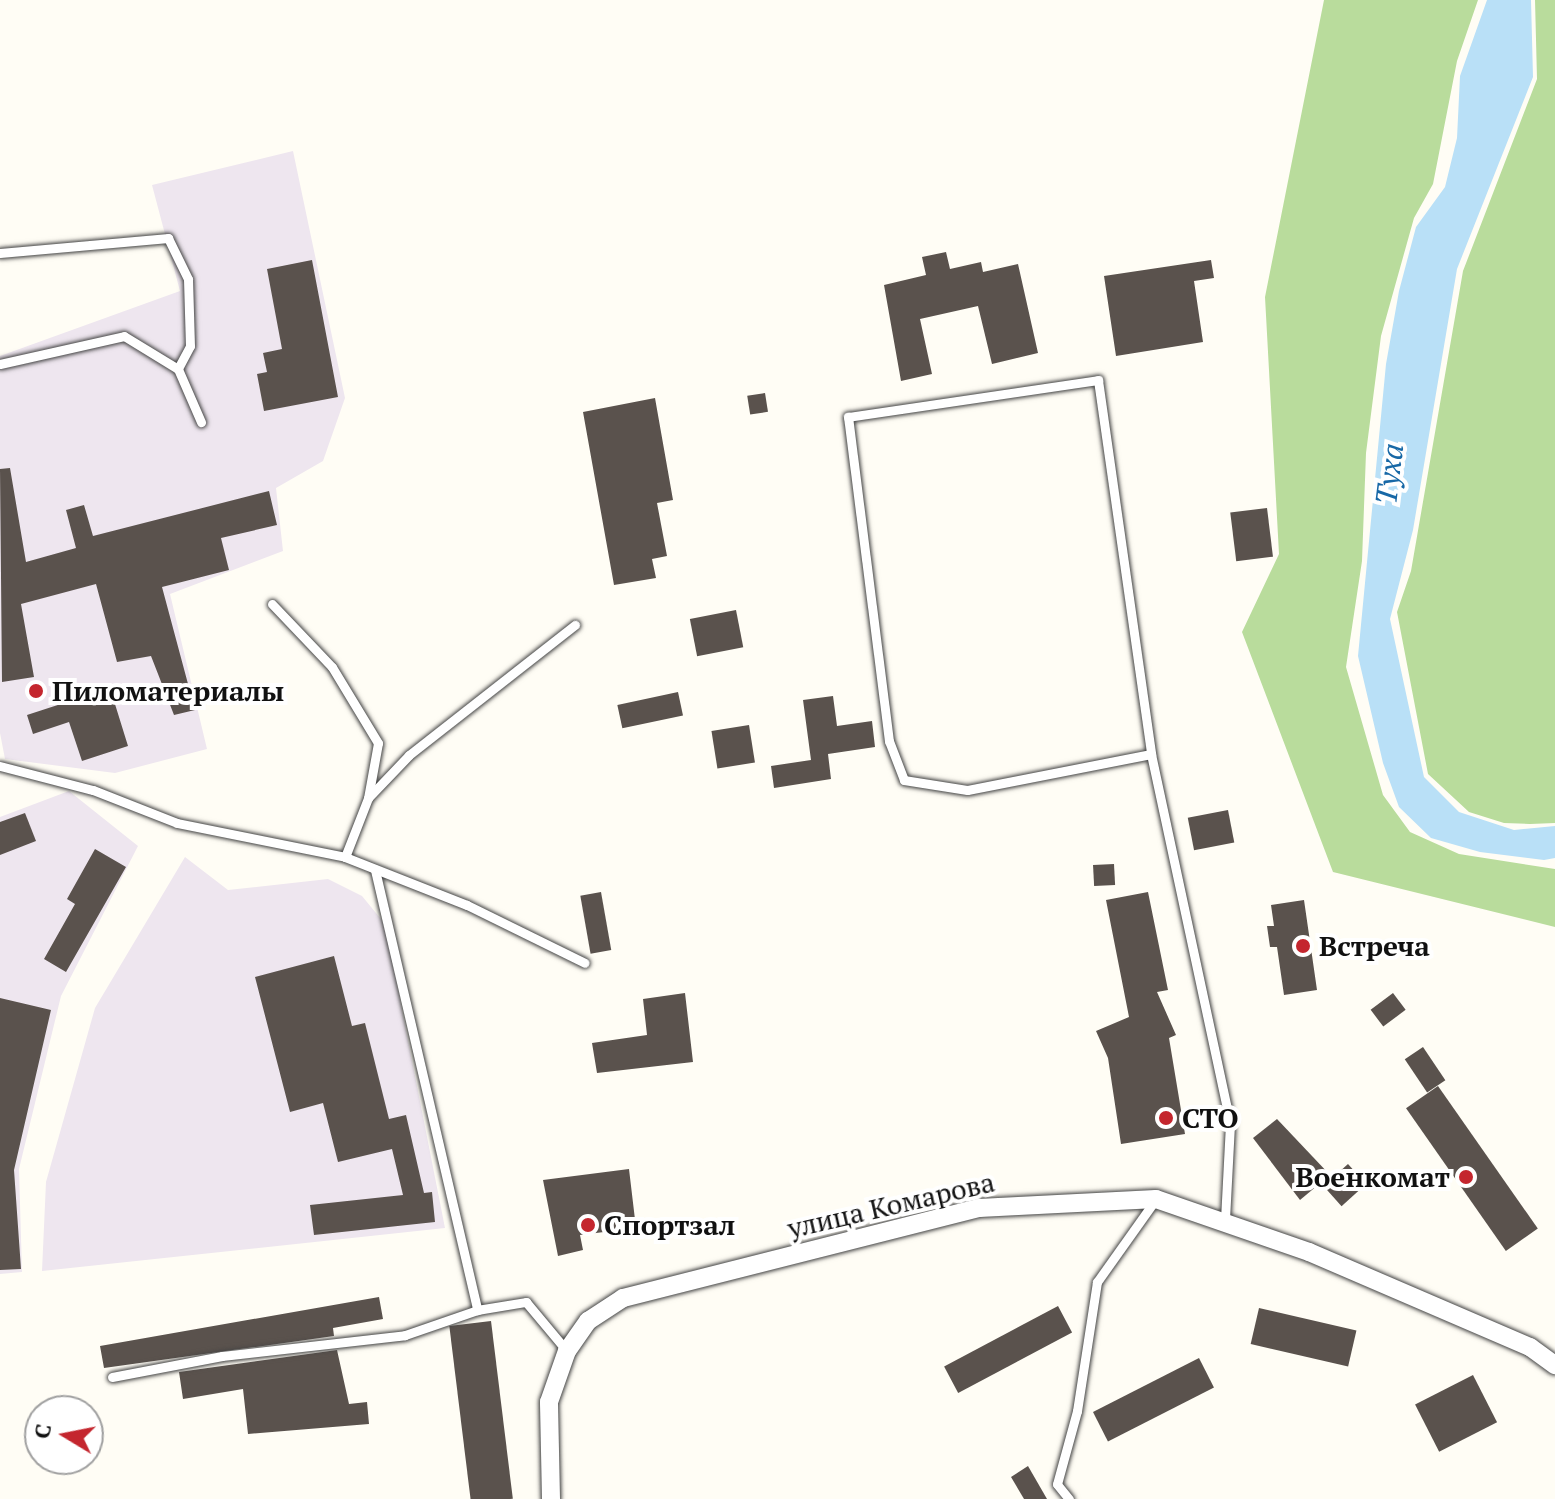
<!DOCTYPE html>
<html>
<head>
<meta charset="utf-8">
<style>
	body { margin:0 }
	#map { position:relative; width:1555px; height:1499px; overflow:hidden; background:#fffdf5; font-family:"PT Serif",serif }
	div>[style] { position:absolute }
	.industrial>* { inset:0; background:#eee6ef }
	.forest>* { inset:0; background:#b9dc9c }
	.water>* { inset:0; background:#b9e0f7 }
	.building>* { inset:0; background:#5a524d; transform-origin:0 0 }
	.roads { filter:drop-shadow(0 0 2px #444) drop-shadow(0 0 2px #444) }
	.service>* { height:9px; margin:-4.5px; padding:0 4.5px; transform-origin:4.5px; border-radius:4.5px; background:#fff }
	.minor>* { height:18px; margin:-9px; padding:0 9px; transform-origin:9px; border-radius:9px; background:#fff }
	.dots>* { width:22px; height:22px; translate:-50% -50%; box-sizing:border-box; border:4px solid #fff; border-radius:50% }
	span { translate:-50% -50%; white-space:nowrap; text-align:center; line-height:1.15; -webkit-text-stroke:8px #fff; paint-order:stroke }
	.poi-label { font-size:28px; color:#111; font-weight:700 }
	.left { translate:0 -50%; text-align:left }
	.right { translate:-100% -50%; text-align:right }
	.street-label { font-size:28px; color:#111 }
	.water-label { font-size:30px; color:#1768a6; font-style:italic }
	.north { position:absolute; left:24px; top:1395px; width:80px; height:80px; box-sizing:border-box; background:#fff; border:2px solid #a0a0a0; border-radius:50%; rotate:280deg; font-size:22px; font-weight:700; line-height:32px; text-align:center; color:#111 }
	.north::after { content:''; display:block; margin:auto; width:28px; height:36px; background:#c4262e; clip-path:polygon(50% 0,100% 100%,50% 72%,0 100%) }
</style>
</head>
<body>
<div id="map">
	<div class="industrial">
		<i style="clip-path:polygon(293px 151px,345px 398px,323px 461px,276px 488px,283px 551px,170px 594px,207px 749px,115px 773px,5px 759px,0 733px,0 356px,180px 291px,152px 185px)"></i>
		<i style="clip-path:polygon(69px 791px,138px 846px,61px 996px,19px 1169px,22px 1272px,0 1274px,0 817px)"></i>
		<i style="clip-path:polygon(185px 857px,228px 890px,328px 879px,362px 896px,385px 924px,445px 1228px,42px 1271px,46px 1182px,95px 1008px)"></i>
	</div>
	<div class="forest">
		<i style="clip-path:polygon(1324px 0,1478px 0,1457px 61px,1433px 184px,1414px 218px,1381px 336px,1366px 453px,1362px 561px,1346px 667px,1383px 795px,1410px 832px,1459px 854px,1555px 869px,1555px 927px,1333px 872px,1242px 632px,1279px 554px,1265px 297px)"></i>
		<i style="clip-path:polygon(1535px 0,1555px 0,1555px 823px,1530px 824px,1504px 823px,1469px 812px,1428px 774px,1397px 612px,1411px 571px,1463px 271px,1537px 79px)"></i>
	</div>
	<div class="water">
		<i style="clip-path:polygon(1487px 0,1531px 0,1533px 77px,1457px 269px,1413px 530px,1390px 619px,1424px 777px,1459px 812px,1514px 830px,1555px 826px,1555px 858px,1544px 860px,1480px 852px,1431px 838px,1399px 807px,1383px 763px,1358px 656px,1386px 364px,1399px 291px,1416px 227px,1445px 187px,1457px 138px,1460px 76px)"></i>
	</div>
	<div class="building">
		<i style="clip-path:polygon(946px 252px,950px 269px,981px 262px,983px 272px,1018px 264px,1038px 353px,992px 364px,978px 306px,920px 319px,932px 374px,901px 381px,884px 285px,926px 275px,922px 257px)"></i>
		<i style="clip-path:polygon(312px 260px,338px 397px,264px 411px,257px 374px,267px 372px,263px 353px,282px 349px,267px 269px)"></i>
		<i style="clip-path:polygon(1211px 260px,1214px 278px,1194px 281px,1203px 342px,1116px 356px,1104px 276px)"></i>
		<i style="left:765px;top:393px;width:19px;height:18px;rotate:81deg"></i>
		<i style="clip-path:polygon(655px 398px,673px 500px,657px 503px,667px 556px,652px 559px,656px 578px,614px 585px,583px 412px)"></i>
		<i style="clip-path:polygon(10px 468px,26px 562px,76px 548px,66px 510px,84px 505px,93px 536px,269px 491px,277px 525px,221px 538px,229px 570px,162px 587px,195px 710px,174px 715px,151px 656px,117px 662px,96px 584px,21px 604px,34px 677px,2px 682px,0 469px)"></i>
		<i style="left:1267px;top:508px;width:49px;height:37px;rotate:83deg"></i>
		<i style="left:736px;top:610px;width:38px;height:47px;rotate:79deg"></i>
		<i style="clip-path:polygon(110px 688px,128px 746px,82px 761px,69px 722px,33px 734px,27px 715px)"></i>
		<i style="left:678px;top:692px;width:24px;height:62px;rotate:78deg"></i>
		<i style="clip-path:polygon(833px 696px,837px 726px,872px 721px,875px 747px,828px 754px,831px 779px,774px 788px,771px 766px,811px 760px,803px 700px)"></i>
		<i style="left:749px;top:725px;width:38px;height:38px;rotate:81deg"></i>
		<i style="left:1228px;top:810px;width:33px;height:41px;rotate:79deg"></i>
		<i style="clip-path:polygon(25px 813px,36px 841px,0 855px,0 822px)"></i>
		<i style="clip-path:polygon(95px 849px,126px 867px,66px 972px,44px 959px,75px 904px,67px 899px)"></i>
		<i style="left:1114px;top:864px;width:21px;height:21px;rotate:87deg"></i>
		<i style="left:601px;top:892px;width:59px;height:21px;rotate:80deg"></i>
		<i style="clip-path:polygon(1148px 892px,1168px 990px,1157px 992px,1176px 1035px,1169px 1038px,1185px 1134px,1121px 1144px,1108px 1058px,1096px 1031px,1129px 1017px,1106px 900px)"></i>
		<i style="clip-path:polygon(1304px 900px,1317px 990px,1284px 995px,1277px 947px,1270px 947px,1267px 926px,1274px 926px,1271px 905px)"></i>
		<i style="clip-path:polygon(334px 956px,352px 1026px,365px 1023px,389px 1119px,406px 1115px,424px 1193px,432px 1192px,435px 1222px,314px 1235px,310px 1205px,403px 1195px,392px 1149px,338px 1162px,323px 1103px,290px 1112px,255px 977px)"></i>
		<i style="clip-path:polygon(685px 993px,693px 1062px,597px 1073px,592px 1043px,647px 1035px,643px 999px)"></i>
		<i style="left:1393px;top:993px;width:21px;height:28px;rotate:53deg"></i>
		<i style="clip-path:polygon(0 998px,51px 1010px,14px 1170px,21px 1269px,0 1270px)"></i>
		<i style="left:1423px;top:1047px;width:40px;height:22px;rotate:56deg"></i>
		<i style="left:1438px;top:1086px;width:174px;height:39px;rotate:55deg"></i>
		<i style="clip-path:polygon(1277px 1119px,1330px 1175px,1300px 1200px,1253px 1138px)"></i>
		<i style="left:1348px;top:1164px;width:27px;height:33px;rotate:48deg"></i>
		<i style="clip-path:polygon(629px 1169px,636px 1228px,580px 1235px,583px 1250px,558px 1256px,543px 1180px)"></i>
		<i style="clip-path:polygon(379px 1297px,383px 1319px,333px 1328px,334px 1336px,104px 1368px,100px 1346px)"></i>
		<i style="left:1058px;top:1306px;width:30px;height:129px;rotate:62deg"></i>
		<i style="left:1259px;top:1308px;width:100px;height:37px;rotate:13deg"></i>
		<i style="left:491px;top:1321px;width:179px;height:42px;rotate:83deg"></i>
		<i style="clip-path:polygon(337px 1350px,349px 1404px,367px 1402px,369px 1424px,248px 1434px,243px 1389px,183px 1399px,179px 1372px)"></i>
		<i style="left:1199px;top:1358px;width:33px;height:119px;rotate:63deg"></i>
		<i style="left:1473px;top:1375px;width:53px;height:65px;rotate:63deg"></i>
		<i style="clip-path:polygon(1028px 1466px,1047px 1499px,1024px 1499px,1011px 1477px)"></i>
	</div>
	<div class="roads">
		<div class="service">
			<i style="left:0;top:253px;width:169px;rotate:-5.1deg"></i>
			<i style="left:168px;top:238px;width:46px;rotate:64deg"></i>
			<i style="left:188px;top:279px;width:67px;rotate:88.3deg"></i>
			<i style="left:190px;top:346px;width:26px;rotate:118deg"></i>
			<i style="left:178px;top:369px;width:58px;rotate:66.5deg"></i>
			<i style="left:0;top:364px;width:127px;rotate:-12.7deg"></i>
			<i style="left:124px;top:336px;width:63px;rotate:31.4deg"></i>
			<i style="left:272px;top:604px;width:87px;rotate:46.4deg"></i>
			<i style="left:332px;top:667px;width:89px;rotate:58.8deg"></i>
			<i style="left:378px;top:743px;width:56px;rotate:100.3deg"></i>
			<i style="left:1151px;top:754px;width:187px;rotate:168.9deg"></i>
			<i style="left:967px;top:790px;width:64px;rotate:-171deg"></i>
			<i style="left:904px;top:780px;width:42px;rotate:-111deg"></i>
			<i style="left:889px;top:741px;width:327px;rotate:-97.2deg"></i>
			<i style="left:848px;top:417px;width:253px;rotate:-8.4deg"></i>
			<i style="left:1098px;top:380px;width:378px;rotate:81.9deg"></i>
			<i style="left:1151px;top:754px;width:378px;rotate:77.9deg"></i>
			<i style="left:1230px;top:1124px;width:96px;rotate:93deg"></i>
			<i style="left:0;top:766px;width:96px;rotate:14.5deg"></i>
			<i style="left:93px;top:790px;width:90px;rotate:21.4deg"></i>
			<i style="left:177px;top:823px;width:171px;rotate:11.4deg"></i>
			<i style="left:345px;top:857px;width:131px;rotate:21.5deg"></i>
			<i style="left:467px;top:905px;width:131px;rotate:26.2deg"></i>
			<i style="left:345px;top:857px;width:63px;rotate:-68.7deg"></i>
			<i style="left:368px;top:798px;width:59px;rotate:-46.4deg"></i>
			<i style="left:409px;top:755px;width:211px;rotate:-38.1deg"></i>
			<i style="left:375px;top:870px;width:452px;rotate:76.9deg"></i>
			<i style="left:477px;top:1310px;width:50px;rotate:-9.3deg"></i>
			<i style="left:526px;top:1302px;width:64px;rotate:50.1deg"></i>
			<i style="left:112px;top:1377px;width:112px;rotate:-10.8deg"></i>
			<i style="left:222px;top:1356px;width:184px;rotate:-6.5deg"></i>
			<i style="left:405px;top:1335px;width:76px;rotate:-19.1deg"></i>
			<i style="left:1069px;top:1499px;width:19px;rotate:-129deg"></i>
			<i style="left:1057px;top:1484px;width:76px;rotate:-74.7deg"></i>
			<i style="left:1077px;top:1411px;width:131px;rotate:-81.2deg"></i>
			<i style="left:1097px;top:1282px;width:102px;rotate:-54.6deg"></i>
		</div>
		<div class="minor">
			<i style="left:551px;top:1499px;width:97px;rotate:-91.2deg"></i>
			<i style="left:549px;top:1402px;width:54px;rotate:-70.6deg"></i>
			<i style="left:567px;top:1351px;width:37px;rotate:-55deg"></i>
			<i style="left:588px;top:1321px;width:42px;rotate:-33.3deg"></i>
			<i style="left:623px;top:1298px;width:367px;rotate:-14.2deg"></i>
			<i style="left:979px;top:1208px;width:177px;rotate:-2.9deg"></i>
			<i style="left:1156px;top:1199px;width:162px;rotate:19.1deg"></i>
			<i style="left:1309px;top:1252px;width:241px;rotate:23.3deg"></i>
			<i style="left:1530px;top:1347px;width:31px;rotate:36deg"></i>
		</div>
	</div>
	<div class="dots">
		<i style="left:36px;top:691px;background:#c4262e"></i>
		<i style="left:1303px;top:946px;background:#c4262e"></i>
		<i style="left:1166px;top:1118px;background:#c4262e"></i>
		<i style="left:1466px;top:1177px;background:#c4262e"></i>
		<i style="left:588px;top:1225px;background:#c4262e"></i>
	</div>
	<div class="poi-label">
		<span class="left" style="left:52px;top:691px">Пиломатериалы</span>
		<span class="left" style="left:1319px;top:946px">Встреча</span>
		<span class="left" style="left:1182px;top:1118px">СТО</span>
		<span class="right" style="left:1450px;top:1177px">Военкомат</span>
		<span class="left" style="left:604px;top:1225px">Спортзал</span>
	</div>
	<div class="street-label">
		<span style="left:891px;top:1205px;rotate:-13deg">улица Комарова</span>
	</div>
	<div class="water-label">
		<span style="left:1389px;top:474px;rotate:-83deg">Туха</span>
	</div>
	<div class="north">С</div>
</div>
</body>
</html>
